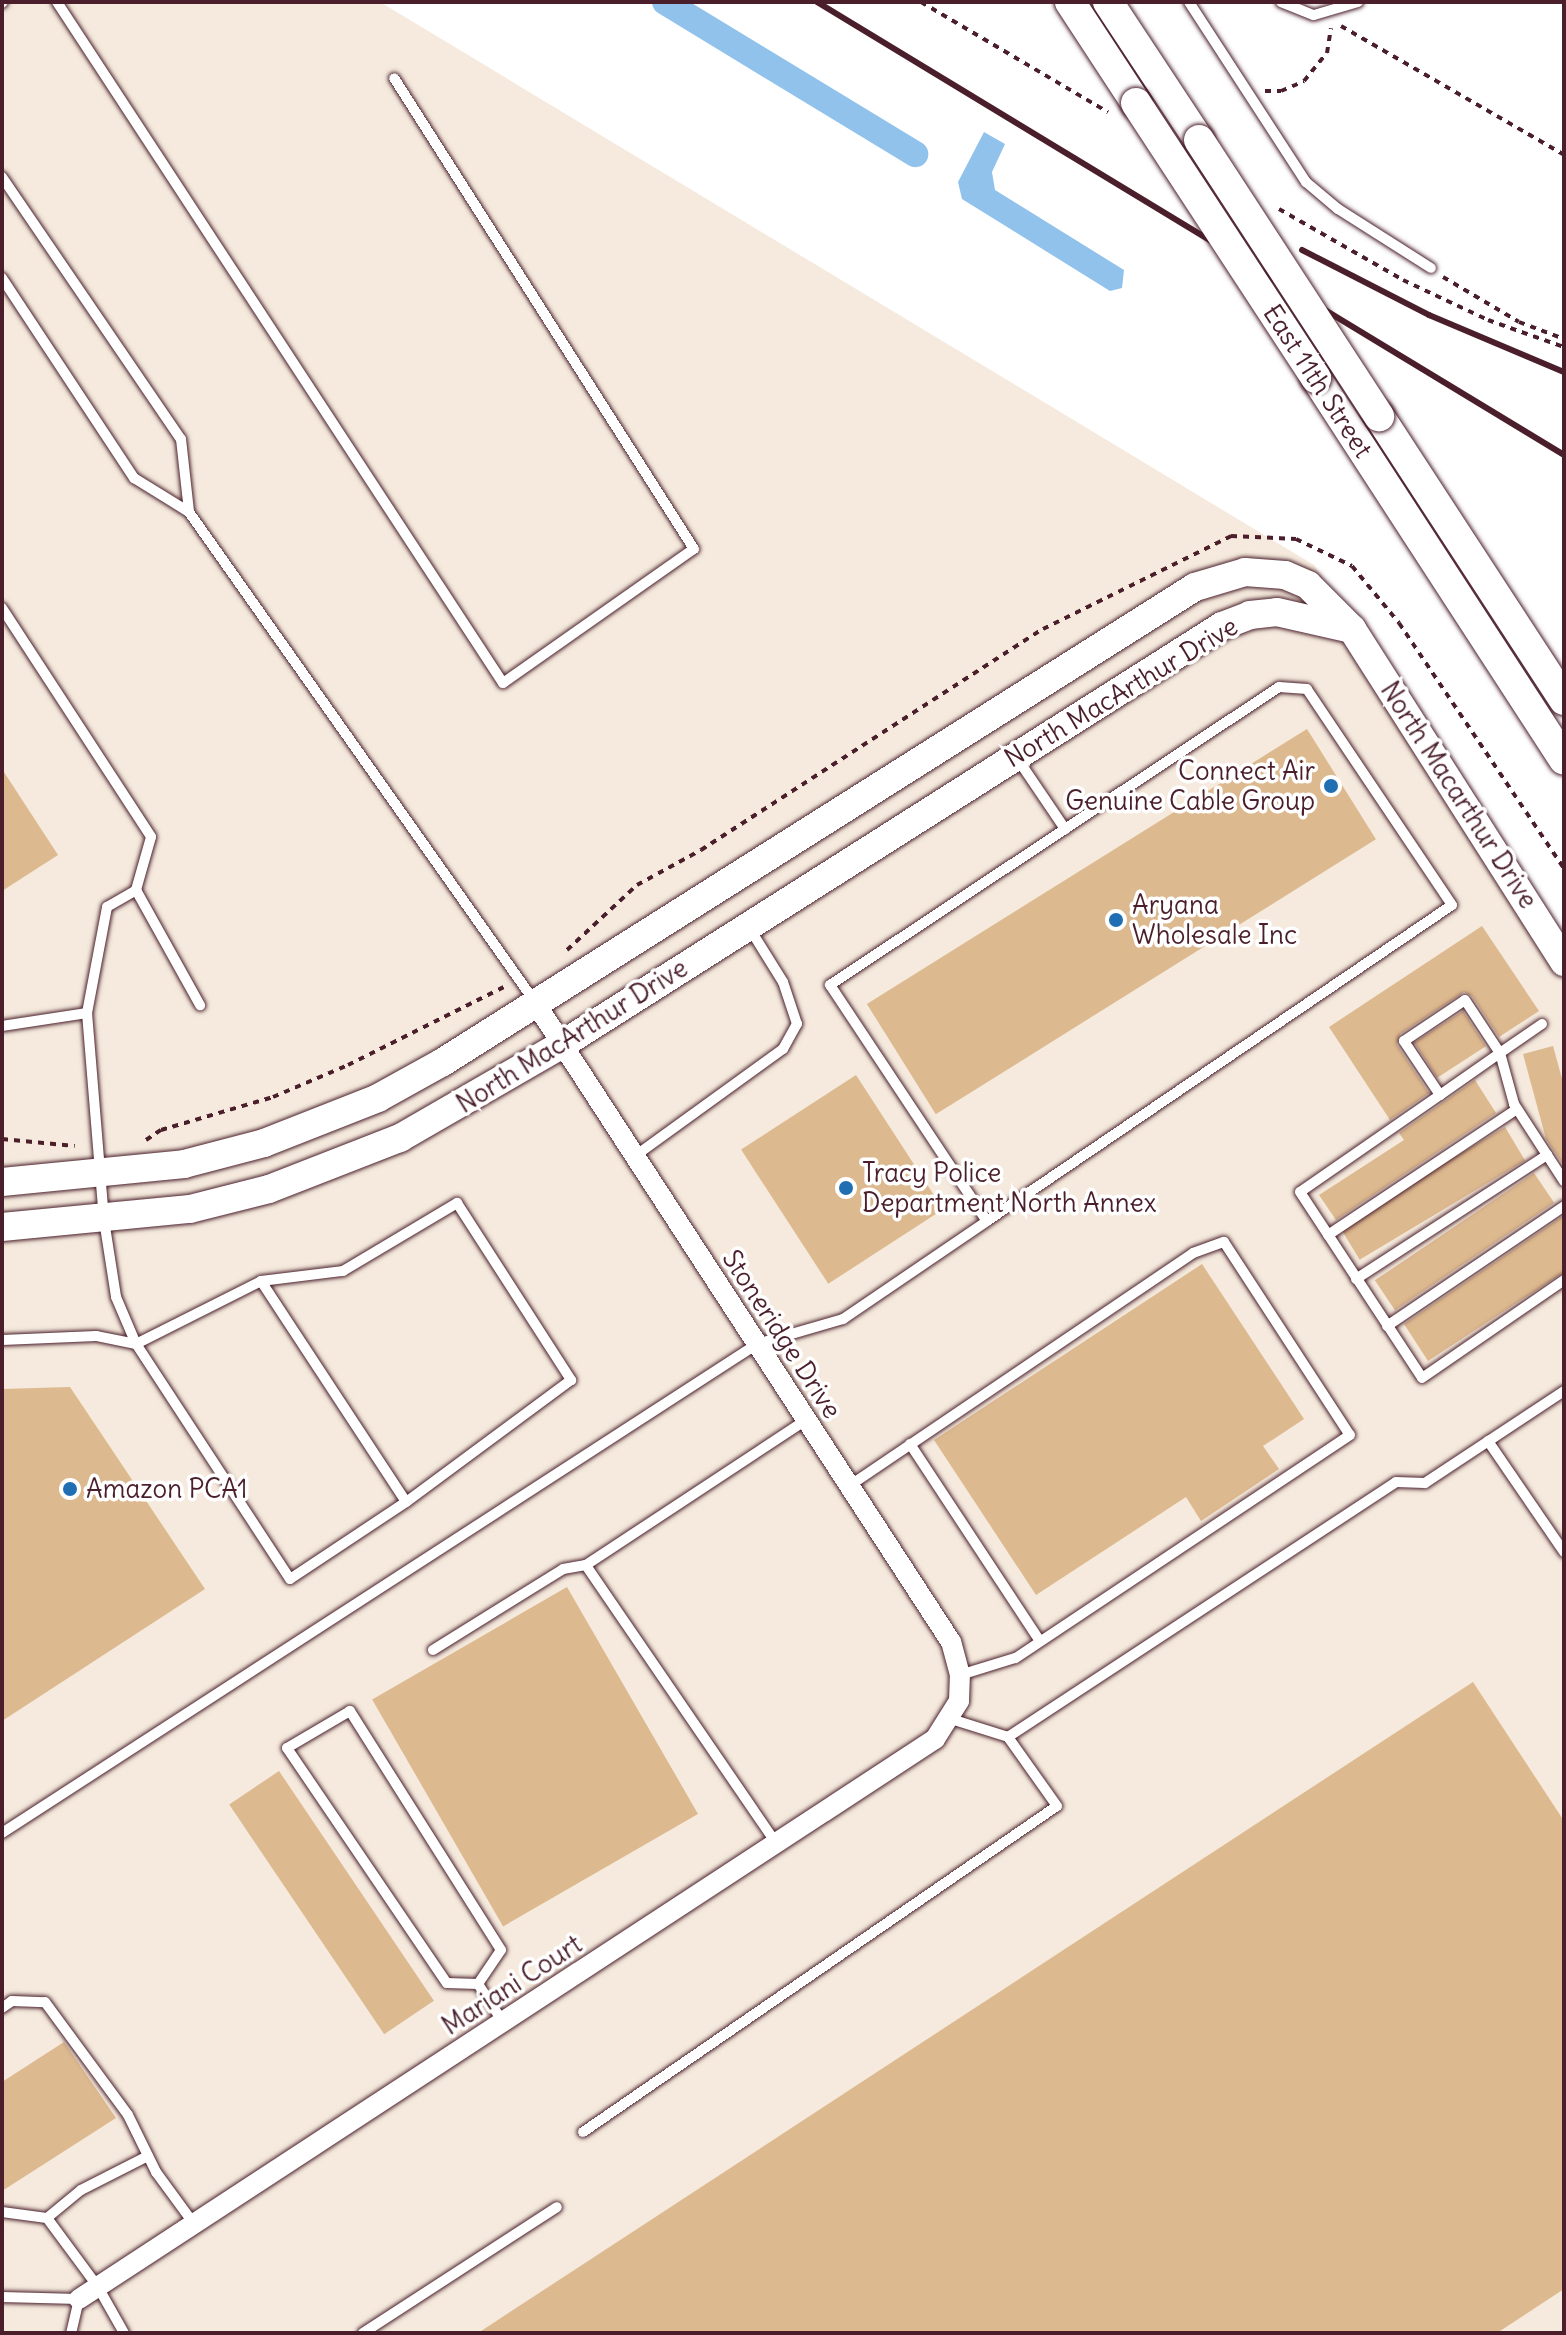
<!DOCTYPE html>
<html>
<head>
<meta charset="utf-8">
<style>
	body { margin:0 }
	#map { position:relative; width:1566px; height:2335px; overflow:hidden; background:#fff; font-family:Delius,sans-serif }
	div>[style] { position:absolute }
	.built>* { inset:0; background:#f5eadd }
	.water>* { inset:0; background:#90c2ec }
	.canal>* { height:26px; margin:-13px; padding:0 13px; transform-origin:13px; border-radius:13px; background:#90c2ec }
	.building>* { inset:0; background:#ddb98f; transform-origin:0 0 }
	.path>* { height:4px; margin-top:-2px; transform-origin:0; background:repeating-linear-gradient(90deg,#4a1f2b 0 6px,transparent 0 12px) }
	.roads { filter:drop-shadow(0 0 2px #4a1f2b) drop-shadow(0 0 2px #4a1f2b) }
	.lane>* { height:10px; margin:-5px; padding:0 5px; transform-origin:5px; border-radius:5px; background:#fff }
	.street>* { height:20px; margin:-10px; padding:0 10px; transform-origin:10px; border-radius:10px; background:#fff }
	.secondary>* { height:28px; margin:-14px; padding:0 14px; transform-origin:14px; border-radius:14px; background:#fff }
	.primary>* { height:30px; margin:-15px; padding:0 15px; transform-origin:15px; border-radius:15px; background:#fff }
	.rail>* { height:6px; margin:-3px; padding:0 3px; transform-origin:3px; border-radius:3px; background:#4a1f2b }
	.bridges { filter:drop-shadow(0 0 2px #4a1f2b) drop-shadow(0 0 2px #4a1f2b) }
	.primary-bridge>* { height:30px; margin:-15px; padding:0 15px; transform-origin:15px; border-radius:15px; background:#fff }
	.dots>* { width:22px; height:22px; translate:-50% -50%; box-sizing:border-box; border:4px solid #fff; border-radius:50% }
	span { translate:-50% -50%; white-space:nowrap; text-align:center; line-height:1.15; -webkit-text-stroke:7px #fff; paint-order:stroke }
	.street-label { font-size:26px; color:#4a1f2b }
	.poi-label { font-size:26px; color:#4a1f2b }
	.right { translate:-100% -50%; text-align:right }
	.left { translate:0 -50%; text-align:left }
	.frame { position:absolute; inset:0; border:4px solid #4a1f2b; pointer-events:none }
</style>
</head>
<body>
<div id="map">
	<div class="built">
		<i style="clip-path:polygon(2px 2px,380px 2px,1314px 565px,1564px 935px,1564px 2333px,2px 2333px)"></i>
	</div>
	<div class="water">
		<i style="clip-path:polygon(984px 132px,1005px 144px,992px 172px,995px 190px,1124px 270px,1122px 288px,1110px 291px,962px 199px,958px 182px)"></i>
	</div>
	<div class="canal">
		<i style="left:665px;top:2px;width:293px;rotate:31.3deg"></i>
	</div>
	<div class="building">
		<i style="left:1307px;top:729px;width:130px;height:519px;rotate:58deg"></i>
		<i style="clip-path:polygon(2px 769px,58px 855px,2px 891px)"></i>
		<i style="clip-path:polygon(1482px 926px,1539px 1011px,1499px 1037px,1472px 996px,1464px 992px,1400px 1034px,1397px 1045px,1429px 1093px,1390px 1120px,1329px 1027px)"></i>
		<i style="left:1463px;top:1011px;width:42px;height:58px;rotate:57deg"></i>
		<i style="clip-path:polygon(1553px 1046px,1564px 1086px,1564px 1166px,1546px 1139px,1523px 1054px)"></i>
		<i style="left:856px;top:1075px;width:160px;height:137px;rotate:57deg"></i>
		<i style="clip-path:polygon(1475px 1080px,1496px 1113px,1336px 1220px,1319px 1195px,1404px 1140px,1399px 1133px)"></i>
		<i style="left:1505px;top:1127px;width:39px;height:193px;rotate:59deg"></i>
		<i style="left:1534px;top:1173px;width:36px;height:192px;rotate:56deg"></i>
		<i style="clip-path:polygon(1563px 1216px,1564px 1272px,1428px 1361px,1404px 1324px)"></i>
		<i style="clip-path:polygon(1202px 1264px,1304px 1419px,1263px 1446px,1279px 1469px,1201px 1521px,1186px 1497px,1036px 1595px,934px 1440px)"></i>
		<i style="clip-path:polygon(70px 1387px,205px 1589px,2px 1721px,2px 1389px)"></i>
		<i style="left:567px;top:1587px;width:262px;height:225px;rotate:60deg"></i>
		<i style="clip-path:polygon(1473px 1682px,1564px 1821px,1564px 2289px,1497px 2333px,478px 2333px)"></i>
		<i style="left:279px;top:1771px;width:277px;height:60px;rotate:56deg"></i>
		<i style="clip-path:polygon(64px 2042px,116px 2118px,2px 2191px,2px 2082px)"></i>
	</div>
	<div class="path">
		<i style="left:921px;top:2px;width:217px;rotate:30.5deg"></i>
		<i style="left:1341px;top:26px;width:258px;rotate:30deg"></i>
		<i style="left:1265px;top:91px;width:16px"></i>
		<i style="left:1281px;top:91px;width:25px;rotate:-23deg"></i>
		<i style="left:1304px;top:81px;width:36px;rotate:-51deg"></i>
		<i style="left:1327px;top:53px;width:25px;rotate:-81deg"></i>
		<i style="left:1279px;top:209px;width:143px;rotate:29.8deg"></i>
		<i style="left:1403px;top:280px;width:94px;rotate:25.2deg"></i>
		<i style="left:1488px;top:320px;width:81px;rotate:19.6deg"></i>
		<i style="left:1443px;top:277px;width:88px;rotate:30.6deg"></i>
		<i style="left:1519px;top:322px;width:48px;rotate:20.7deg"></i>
		<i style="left:567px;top:950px;width:96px;rotate:-42.9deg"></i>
		<i style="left:637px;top:885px;width:73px;rotate:-28.7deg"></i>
		<i style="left:701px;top:850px;width:407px;rotate:-32.9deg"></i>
		<i style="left:1043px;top:629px;width:210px;rotate:-26.3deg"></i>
		<i style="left:1231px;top:536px;width:65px;rotate:2.6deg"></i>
		<i style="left:1296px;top:539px;width:62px;rotate:25.7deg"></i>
		<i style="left:1352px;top:566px;width:74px;rotate:50.5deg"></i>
		<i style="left:1399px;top:623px;width:296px;rotate:56.1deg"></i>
		<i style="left:2px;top:1139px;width:73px;rotate:5.5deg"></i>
		<i style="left:146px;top:1140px;width:18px;rotate:-34deg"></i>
		<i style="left:161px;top:1130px;width:117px;rotate:-16.4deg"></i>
		<i style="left:273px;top:1097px;width:82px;rotate:-23.1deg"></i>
		<i style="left:348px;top:1065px;width:174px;rotate:-26.6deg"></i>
	</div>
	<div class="roads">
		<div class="lane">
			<i style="left:57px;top:2px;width:814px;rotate:56.78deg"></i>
			<i style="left:503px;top:683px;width:233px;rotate:-35.1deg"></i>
			<i style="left:694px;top:549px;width:558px;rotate:-122.49deg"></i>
			<i style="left:1189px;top:2px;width:215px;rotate:57deg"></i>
			<i style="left:1306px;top:182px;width:42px;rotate:40.2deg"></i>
			<i style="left:1338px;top:209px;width:110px;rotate:32.4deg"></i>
			<i style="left:1281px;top:2px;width:35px;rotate:22deg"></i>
			<i style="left:1314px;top:15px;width:46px;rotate:-16.5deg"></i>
			<i style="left:2px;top:3px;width:1px;rotate:-45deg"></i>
			<i style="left:2px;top:177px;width:317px;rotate:55.7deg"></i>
			<i style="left:181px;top:439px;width:73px;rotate:83.7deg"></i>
			<i style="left:2px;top:278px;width:240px;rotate:56.6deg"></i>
			<i style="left:134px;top:478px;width:65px;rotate:31.7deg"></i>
			<i style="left:189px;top:512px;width:600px;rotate:54.77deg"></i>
			<i style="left:2px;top:608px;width:273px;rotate:56.9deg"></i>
			<i style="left:151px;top:837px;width:55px;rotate:105.8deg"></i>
			<i style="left:136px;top:890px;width:132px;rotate:60.9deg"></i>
			<i style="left:1017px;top:758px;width:86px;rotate:55.9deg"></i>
			<i style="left:1465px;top:1000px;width:64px;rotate:56.6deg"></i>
			<i style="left:1500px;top:1053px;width:73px;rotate:145deg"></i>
			<i style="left:1440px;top:1095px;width:65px;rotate:-123.7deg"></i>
			<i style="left:1404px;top:1041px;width:73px;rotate:-33.9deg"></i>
			<i style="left:87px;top:1013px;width:108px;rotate:-79.3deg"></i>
			<i style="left:107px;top:907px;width:34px;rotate:-30deg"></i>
			<i style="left:1542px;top:1024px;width:51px;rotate:145.4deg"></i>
			<i style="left:1500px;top:1053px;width:53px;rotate:74.6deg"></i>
			<i style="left:1514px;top:1104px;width:92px;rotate:57deg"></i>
			<i style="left:2px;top:1026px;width:86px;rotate:-8.7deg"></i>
			<i style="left:87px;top:1013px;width:208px;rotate:85.3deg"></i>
			<i style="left:104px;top:1220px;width:78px;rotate:81.1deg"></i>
			<i style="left:116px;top:1297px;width:51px;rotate:66.9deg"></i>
			<i style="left:136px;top:1344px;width:140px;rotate:-26.7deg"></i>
			<i style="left:261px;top:1281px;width:264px;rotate:56.7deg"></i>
			<i style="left:406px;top:1502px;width:139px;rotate:146.4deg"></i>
			<i style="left:290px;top:1579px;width:281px;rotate:-123.2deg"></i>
			<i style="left:136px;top:1344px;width:41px;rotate:-168.7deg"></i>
			<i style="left:96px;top:1336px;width:94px;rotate:177.6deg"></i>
			<i style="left:1440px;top:1095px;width:170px;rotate:145.3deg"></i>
			<i style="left:1300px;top:1192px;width:222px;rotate:56.7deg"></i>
			<i style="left:1422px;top:1378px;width:173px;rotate:-34.6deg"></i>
			<i style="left:635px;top:1156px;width:183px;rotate:-35.9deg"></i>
			<i style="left:783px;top:1049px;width:29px;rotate:-61deg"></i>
			<i style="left:797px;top:1024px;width:44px;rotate:-108.4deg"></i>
			<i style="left:783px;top:982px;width:62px;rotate:-121.9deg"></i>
			<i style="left:1328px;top:1235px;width:227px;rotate:-33.7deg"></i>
			<i style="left:1356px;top:1279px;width:228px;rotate:-33deg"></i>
			<i style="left:261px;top:1281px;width:83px;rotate:-7deg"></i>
			<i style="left:343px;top:1271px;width:133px;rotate:-30.8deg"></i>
			<i style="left:457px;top:1203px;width:211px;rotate:57.2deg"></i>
			<i style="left:571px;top:1380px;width:205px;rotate:143.5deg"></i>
			<i style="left:1387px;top:1326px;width:214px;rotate:-34.1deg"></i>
			<i style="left:1488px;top:1441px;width:135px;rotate:55.6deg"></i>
			<i style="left:910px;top:1444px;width:236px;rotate:56.6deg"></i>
			<i style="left:849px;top:1486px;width:415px;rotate:-34.1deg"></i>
			<i style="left:1193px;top:1253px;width:33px;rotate:-20deg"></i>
			<i style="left:1224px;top:1242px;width:230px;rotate:56.9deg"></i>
			<i style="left:1350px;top:1435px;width:402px;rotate:146.3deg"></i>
			<i style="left:1015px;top:1658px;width:58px;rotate:162.8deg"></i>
			<i style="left:433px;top:1650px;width:153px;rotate:-31.9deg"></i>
			<i style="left:563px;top:1569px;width:23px;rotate:-10deg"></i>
			<i style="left:951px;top:1719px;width:60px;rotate:17.5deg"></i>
			<i style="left:1008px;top:1737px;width:464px;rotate:-33.3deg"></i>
			<i style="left:1396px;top:1482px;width:29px;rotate:2deg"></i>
			<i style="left:1425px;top:1483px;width:167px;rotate:-33.5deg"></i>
			<i style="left:2px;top:1833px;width:900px;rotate:-32.93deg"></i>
			<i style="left:757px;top:1344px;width:90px;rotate:-16.2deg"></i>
			<i style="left:843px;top:1319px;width:174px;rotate:-34.2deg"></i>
			<i style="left:987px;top:1221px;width:562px;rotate:-34.2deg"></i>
			<i style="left:1452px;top:905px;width:260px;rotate:-123.9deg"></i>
			<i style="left:1307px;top:689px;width:28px;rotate:-176deg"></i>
			<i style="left:1279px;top:687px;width:539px;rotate:146.43deg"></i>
			<i style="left:830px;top:985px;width:283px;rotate:56.4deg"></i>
			<i style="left:776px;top:1843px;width:337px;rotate:-124.4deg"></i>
			<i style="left:586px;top:1565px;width:263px;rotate:-33.4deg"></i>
			<i style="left:478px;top:1984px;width:41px;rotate:-55.9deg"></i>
			<i style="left:501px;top:1950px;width:283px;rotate:-122.3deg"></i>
			<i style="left:350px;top:1711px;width:73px;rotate:149.6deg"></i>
			<i style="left:287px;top:1748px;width:284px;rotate:55.8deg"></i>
			<i style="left:447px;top:1983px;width:31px;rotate:2deg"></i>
			<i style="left:478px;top:1984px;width:45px;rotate:56.7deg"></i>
			<i style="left:2px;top:2008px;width:12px;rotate:-35deg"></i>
			<i style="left:12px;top:2001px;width:33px;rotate:2deg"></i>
			<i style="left:45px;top:2002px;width:140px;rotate:53.7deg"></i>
			<i style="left:128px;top:2115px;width:64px;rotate:63.8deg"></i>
			<i style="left:156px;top:2172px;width:64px;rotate:53.8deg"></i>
			<i style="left:583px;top:2132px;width:575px;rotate:-34.52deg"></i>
			<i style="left:1057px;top:1806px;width:85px;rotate:-125.4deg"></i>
			<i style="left:2px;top:2212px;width:45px;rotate:7.6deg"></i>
			<i style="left:47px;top:2218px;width:86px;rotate:53.5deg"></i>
			<i style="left:98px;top:2287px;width:53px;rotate:60.5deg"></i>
			<i style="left:47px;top:2218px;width:44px;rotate:-39.5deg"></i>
			<i style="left:81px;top:2190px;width:75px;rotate:-26.9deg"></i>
			<i style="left:2px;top:2297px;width:77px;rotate:1.5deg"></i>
			<i style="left:79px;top:2299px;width:35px;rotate:103deg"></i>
			<i style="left:363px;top:2333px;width:231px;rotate:-33deg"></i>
		</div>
		<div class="street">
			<i style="left:79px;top:2299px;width:1023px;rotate:-33.19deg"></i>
			<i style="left:935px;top:1739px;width:45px;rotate:-57.7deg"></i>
			<i style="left:959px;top:1701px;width:26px;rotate:-88deg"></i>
			<i style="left:960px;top:1675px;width:34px;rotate:-105deg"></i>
			<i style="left:951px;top:1642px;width:761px;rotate:-123.04deg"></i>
		</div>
		<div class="secondary">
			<i style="left:2px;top:1182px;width:183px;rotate:-5.6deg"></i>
			<i style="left:184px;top:1164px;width:83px;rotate:-14.7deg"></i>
			<i style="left:264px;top:1143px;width:123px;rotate:-21.5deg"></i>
			<i style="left:378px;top:1098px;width:74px;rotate:-29deg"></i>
			<i style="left:443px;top:1062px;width:889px;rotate:-32.28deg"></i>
			<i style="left:1195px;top:587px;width:52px;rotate:-16.7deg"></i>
			<i style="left:1245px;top:572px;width:40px;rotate:4.3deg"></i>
			<i style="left:1285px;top:575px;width:25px;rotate:23deg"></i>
			<i style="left:1308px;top:585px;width:62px;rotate:45deg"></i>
			<i style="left:1352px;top:629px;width:395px;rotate:57.5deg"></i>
			<i style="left:2px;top:1227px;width:189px;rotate:-5.5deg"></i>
			<i style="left:190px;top:1209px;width:81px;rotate:-14.2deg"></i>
			<i style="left:269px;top:1189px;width:141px;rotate:-21.3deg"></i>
			<i style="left:400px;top:1138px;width:188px;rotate:-30deg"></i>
			<i style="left:563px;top:1044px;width:780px;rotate:-32.39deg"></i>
			<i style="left:1222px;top:626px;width:30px;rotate:-21deg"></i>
			<i style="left:1250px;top:615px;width:27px;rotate:-6deg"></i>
			<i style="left:1277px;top:612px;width:77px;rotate:12.8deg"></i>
		</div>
		<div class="primary">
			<i style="left:1070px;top:2px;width:121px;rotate:56.8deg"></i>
			<i style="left:1108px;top:2px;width:165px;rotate:56.6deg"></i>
			<i style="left:1316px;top:378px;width:455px;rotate:57deg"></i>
			<i style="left:1379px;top:416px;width:339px;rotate:56.9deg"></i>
		</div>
	</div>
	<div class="rail">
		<i style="left:817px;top:2px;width:874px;rotate:31.23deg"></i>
		<i style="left:1302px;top:250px;width:143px;rotate:27.1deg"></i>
		<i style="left:1429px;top:315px;width:147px;rotate:22.9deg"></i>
	</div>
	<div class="bridges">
		<div class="primary-bridge">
			<i style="left:1136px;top:103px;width:329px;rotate:56.8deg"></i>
			<i style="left:1199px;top:140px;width:330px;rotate:56.9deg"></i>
		</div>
	</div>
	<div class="dots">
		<i style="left:1331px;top:786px;background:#1f6fb2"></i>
		<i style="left:1116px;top:920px;background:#1f6fb2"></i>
		<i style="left:846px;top:1188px;background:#1f6fb2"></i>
		<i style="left:70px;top:1489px;background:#1f6fb2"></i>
	</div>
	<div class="street-label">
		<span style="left:1318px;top:381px;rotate:57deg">East 11th Street</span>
		<span style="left:1121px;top:692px;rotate:-31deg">North MacArthur Drive</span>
		<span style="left:1459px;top:795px;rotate:57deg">North Macarthur Drive</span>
		<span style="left:572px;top:1036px;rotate:-32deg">North MacArthur Drive</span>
		<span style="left:782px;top:1334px;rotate:57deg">Stoneridge Drive</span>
		<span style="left:512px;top:1985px;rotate:-33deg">Mariani Court</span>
	</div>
	<div class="poi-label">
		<span class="right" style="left:1315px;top:786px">Connect Air<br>Genuine Cable Group</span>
		<span class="left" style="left:1132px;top:920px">Aryana<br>Wholesale Inc</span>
		<span class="left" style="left:862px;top:1188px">Tracy Police<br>Department North Annex</span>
		<span class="left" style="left:86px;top:1489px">Amazon PCA1</span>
	</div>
	<div class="frame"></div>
</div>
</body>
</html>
